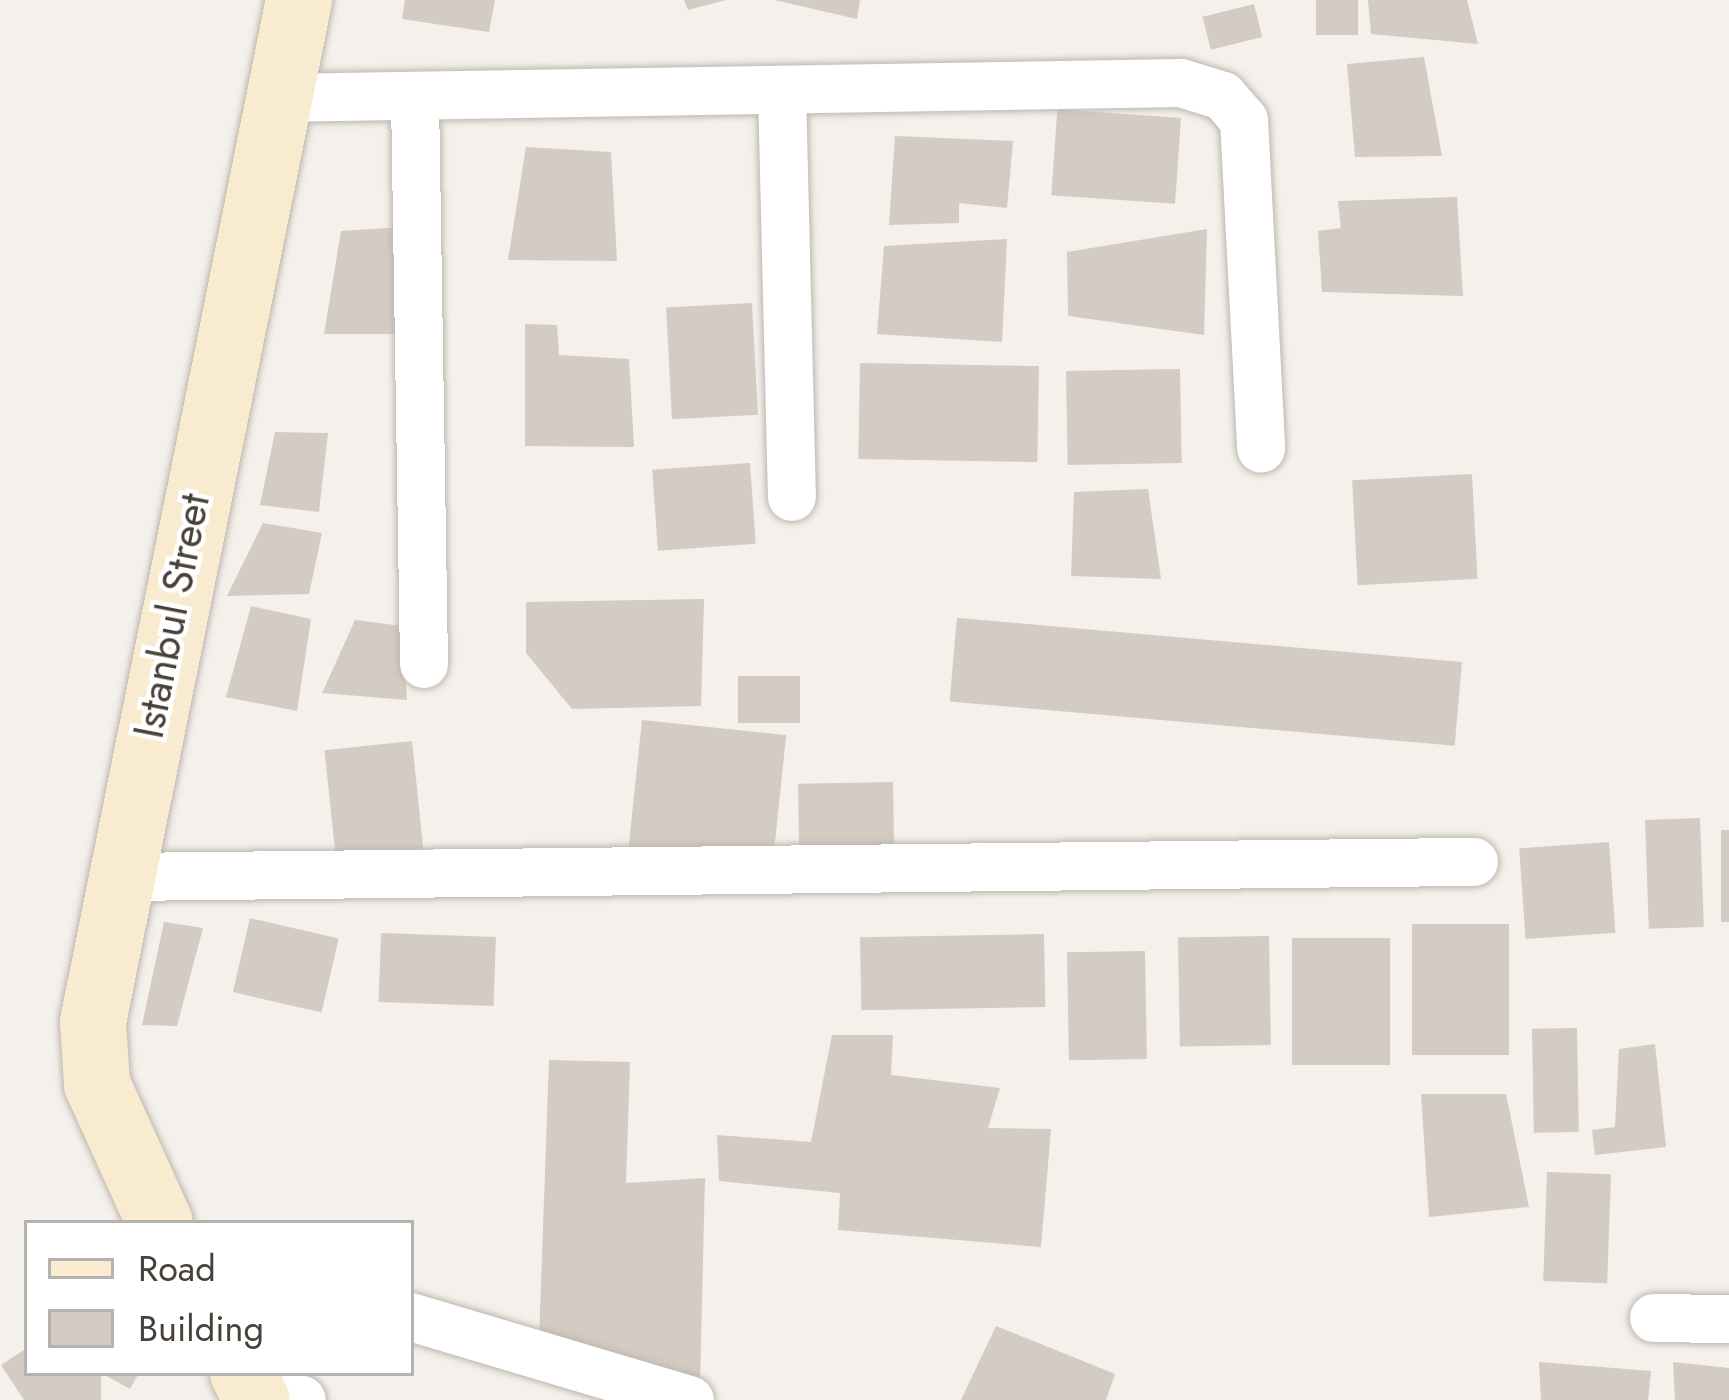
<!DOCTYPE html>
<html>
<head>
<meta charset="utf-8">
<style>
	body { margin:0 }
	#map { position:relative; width:1729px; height:1400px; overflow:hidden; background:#f4f0eb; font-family:Jost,sans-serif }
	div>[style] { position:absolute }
	.building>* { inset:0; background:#d4cbc2; transform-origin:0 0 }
	.roads { filter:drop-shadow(0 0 3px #beb7af) drop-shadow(0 0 3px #beb7af) }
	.street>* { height:48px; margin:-24px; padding:0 24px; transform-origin:24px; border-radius:24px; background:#fff }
	.secondary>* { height:66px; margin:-33px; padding:0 33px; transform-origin:33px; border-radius:33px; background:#f9ebd0 }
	span { translate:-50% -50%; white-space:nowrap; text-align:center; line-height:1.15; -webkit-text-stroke:9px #fff; paint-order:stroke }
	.street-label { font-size:42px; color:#47413a }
	.legend { position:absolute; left:24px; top:1220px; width:390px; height:156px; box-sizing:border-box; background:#fff; border:3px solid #b5b3b0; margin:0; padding:15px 21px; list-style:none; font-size:36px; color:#47413a }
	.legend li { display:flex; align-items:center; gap:24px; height:60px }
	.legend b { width:60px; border:3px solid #b5b3b0 }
</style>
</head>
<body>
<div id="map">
	<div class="building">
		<i style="clip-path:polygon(405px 0,495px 0,489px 32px,402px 19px)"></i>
		<i style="clip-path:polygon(684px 0,726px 0,688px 10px)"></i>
		<i style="clip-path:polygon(774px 0,860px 0,857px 19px)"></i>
		<i style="left:1316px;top:0;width:42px;height:35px"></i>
		<i style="clip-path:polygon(1368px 0,1467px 0,1478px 44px,1371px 34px)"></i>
		<i style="left:1254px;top:4px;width:34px;height:53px;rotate:76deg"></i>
		<i style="clip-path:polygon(1424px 57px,1442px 156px,1355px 157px,1347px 64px)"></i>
		<i style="left:1181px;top:118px;width:86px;height:124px;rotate:94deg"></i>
		<i style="clip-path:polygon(895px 136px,1013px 141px,1007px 208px,959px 203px,959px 223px,889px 225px)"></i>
		<i style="clip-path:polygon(526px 147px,611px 152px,617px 261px,508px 260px)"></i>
		<i style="clip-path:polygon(1457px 197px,1463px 296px,1322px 292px,1318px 231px,1341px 228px,1338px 201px)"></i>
		<i style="clip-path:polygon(401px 227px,402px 334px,324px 334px,341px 231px)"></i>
		<i style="clip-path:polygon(1207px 229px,1204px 335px,1068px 316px,1067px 252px)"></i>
		<i style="clip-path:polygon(1007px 239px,1002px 342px,877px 334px,884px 246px)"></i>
		<i style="left:752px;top:303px;width:112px;height:86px;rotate:87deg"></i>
		<i style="clip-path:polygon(525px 324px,557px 325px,559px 355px,629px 359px,634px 447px,525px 446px)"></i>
		<i style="left:860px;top:363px;width:179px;height:96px;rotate:1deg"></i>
		<i style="left:1180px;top:369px;width:94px;height:114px;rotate:89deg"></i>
		<i style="clip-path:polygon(275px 432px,328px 433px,319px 512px,260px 505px)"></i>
		<i style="left:750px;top:463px;width:81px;height:98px;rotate:86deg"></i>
		<i style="left:1472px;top:474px;width:105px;height:120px;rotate:87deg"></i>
		<i style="clip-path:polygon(1148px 489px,1161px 579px,1071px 576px,1074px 492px)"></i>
		<i style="clip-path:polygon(263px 523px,322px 533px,309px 594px,227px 596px)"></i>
		<i style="clip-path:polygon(704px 599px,701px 706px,572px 709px,526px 653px,526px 602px)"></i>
		<i style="clip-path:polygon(251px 606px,311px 619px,297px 711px,226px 697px)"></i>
		<i style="clip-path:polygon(355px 620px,402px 626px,407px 700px,322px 693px)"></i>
		<i style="left:1462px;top:662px;width:84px;height:507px;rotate:95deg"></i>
		<i style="left:800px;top:676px;width:47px;height:62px;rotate:90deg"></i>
		<i style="left:642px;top:720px;width:145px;height:136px;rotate:6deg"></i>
		<i style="left:412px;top:741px;width:108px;height:88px;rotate:84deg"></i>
		<i style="left:893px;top:782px;width:66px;height:95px;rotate:89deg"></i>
		<i style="left:1700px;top:818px;width:109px;height:55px;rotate:88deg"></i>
		<i style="left:1721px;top:830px;width:8px;height:92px"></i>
		<i style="left:1609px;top:842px;width:91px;height:90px;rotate:86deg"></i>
		<i style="left:250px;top:918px;width:91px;height:76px;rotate:13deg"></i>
		<i style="clip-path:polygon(164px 922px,203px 928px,177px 1026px,142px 1025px)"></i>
		<i style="left:1509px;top:924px;width:131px;height:97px;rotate:90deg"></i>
		<i style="left:381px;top:933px;width:115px;height:69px;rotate:2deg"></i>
		<i style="left:1044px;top:934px;width:73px;height:184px;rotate:89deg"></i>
		<i style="left:1269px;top:936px;width:109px;height:91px;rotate:89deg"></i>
		<i style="left:1390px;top:938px;width:127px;height:98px;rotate:90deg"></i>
		<i style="left:1145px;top:951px;width:108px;height:78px;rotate:89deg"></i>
		<i style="left:1577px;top:1028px;width:104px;height:45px;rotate:89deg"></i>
		<i style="clip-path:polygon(832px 1035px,893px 1035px,891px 1075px,1000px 1088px,988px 1128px,1051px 1129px,1041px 1247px,838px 1230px,840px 1193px,719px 1181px,717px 1135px,811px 1142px)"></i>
		<i style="clip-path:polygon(1655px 1044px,1666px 1147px,1595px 1155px,1592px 1130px,1615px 1127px,1619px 1049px)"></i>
		<i style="clip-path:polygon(549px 1060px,630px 1062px,626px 1183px,705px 1178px,700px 1384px,539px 1340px)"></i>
		<i style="clip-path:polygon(1421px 1094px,1506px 1094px,1529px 1207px,1429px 1217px)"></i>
		<i style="left:1547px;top:1172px;width:64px;height:109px;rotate:2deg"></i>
		<i style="clip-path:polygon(996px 1326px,1115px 1374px,1106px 1400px,961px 1400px)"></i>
		<i style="clip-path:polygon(27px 1348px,27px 1373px,139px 1373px,130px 1389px,101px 1373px,101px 1400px,24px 1400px,1px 1365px)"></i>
		<i style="clip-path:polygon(1539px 1362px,1651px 1371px,1648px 1400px,1541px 1400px)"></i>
		<i style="clip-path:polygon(1673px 1362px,1729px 1368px,1729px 1400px,1675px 1400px)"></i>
	</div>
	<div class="roads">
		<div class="street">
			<i style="left:782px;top:91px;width:406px;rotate:88.6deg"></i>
			<i style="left:415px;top:96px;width:568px;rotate:89.09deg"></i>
			<i style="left:277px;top:98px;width:904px;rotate:-0.95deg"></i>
			<i style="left:1181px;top:83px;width:44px;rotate:17.2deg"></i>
			<i style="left:1223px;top:96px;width:32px;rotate:49deg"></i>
			<i style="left:1244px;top:120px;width:329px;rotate:87deg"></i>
			<i style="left:121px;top:877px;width:1353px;rotate:-0.64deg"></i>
			<i style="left:411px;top:1317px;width:291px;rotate:16.6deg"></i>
			<i style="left:1654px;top:1318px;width:75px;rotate:0.8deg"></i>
			<i style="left:248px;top:1381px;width:57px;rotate:19.4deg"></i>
		</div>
		<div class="secondary">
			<i style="left:160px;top:1223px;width:153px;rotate:-114.4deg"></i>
			<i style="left:97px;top:1084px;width:62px;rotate:-93.7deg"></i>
			<i style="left:93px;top:1022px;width:1043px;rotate:-78.6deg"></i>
			<i style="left:243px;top:1373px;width:30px;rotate:63deg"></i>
		</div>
	</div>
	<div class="street-label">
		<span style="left:172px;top:616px;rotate:-79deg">Istanbul Street</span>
	</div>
	<ul class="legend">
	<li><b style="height:15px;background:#f9ebd0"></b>Road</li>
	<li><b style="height:33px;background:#d4cbc2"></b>Building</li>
	</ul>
</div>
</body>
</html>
